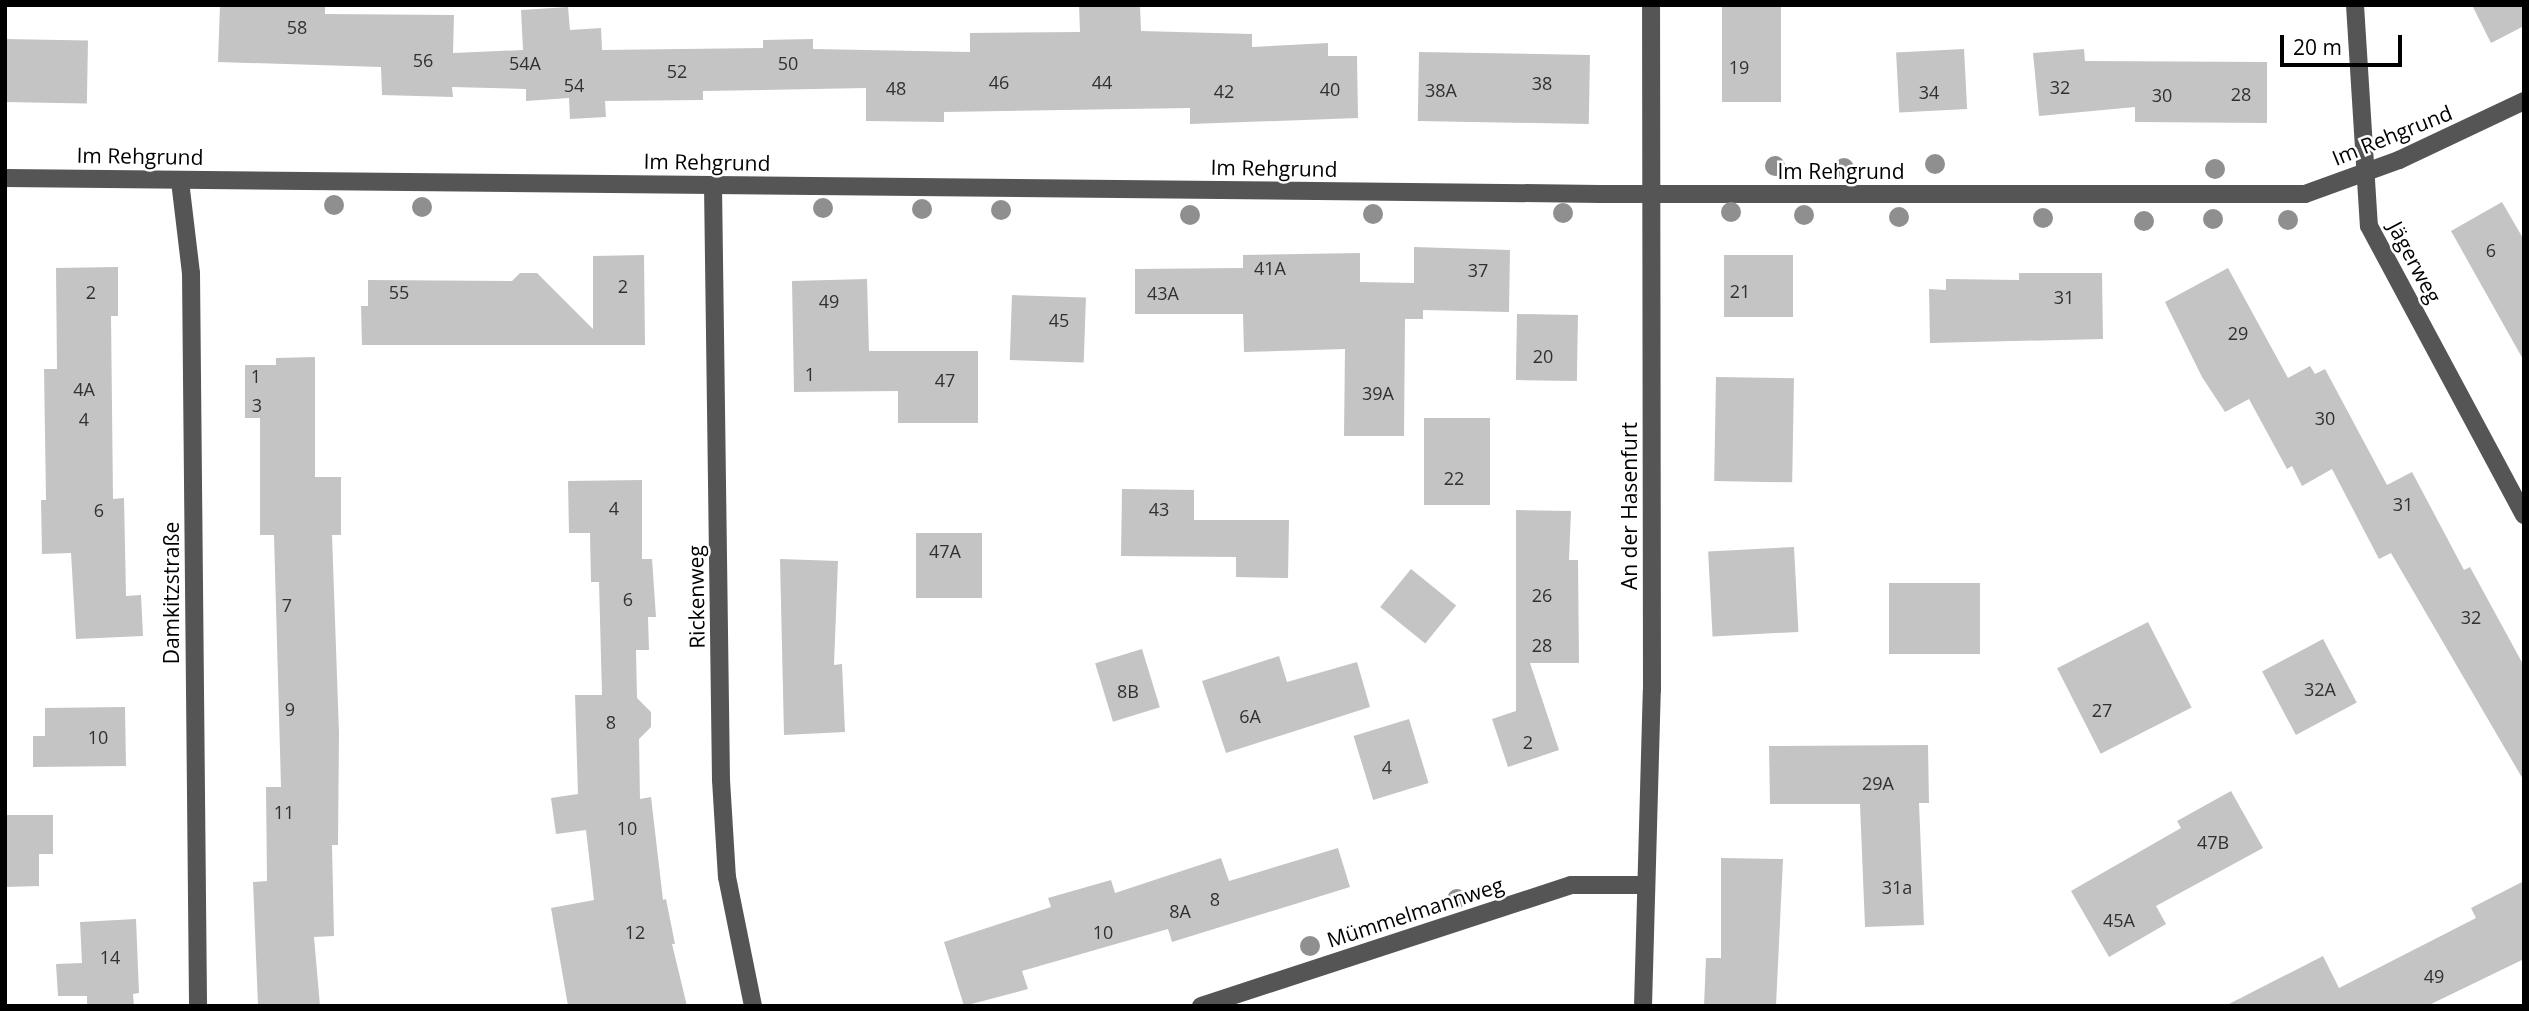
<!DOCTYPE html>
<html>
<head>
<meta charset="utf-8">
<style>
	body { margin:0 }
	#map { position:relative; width:2529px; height:1011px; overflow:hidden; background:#fff; font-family:"Open Sans",sans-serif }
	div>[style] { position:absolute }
	.building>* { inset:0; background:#c4c4c4; transform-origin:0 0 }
	.minor>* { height:18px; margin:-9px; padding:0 9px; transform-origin:9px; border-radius:9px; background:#555 }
	.trees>* { width:20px; height:20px; margin:-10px; border-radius:50%; background:#8f8f8f }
	span { translate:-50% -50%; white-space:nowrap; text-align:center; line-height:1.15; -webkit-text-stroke:5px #fff; paint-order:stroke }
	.number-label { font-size:18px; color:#313131 }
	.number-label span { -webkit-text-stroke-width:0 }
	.street-label { font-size:21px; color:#000 }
	.frame { position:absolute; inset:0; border:7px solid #000; pointer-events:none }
	.scale { position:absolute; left:2280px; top:35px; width:122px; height:32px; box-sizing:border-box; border:4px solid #000; border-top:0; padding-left:9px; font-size:21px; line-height:24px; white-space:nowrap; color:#000; -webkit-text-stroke:5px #fff; paint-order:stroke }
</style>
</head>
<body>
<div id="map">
	<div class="building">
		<i style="clip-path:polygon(220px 5px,325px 5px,325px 14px,454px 15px,453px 53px,523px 50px,521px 10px,568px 7px,570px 30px,601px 28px,602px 50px,763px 48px,763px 40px,813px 39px,813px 49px,970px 52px,970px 33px,1080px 32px,1079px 5px,1140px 5px,1141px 31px,1252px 34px,1252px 47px,1328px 43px,1328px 56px,1357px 56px,1358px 118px,1190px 124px,1190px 108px,944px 112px,944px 122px,866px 121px,866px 88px,703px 91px,703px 100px,605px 101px,606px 117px,570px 119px,569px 98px,526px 101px,526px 89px,452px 87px,453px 97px,382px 95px,381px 67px,218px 62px)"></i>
		<i style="left:1722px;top:5px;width:59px;height:97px"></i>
		<i style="clip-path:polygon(2472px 5px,2524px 5px,2524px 26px,2491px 43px)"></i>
		<i style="left:5px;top:39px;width:83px;height:63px;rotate:1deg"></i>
		<i style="left:1964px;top:49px;width:60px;height:68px;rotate:87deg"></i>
		<i style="clip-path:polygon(2084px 49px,2085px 61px,2267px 62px,2267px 123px,2135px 122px,2135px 107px,2039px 116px,2033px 53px)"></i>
		<i style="left:1419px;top:52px;width:171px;height:69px;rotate:1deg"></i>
		<i style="clip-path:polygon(2502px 202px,2524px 240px,2524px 361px,2451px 231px)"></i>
		<i style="clip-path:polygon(1414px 247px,1510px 250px,1509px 312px,1423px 310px,1423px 319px,1405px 319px,1404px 436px,1344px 436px,1345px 349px,1244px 352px,1243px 314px,1135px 314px,1135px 269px,1243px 268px,1243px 255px,1360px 253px,1360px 282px,1414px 283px)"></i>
		<i style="clip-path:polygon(644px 255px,645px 345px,362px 345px,361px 306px,368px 306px,368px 280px,512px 281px,520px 273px,537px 273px,593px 329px,593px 256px)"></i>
		<i style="left:1793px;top:255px;width:62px;height:69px;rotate:90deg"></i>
		<i style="clip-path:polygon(118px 267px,118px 316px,111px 316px,113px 499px,124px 498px,126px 596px,141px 595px,143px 636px,76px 639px,71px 553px,42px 554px,41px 500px,46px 500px,44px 369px,57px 369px,56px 268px)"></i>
		<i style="clip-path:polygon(2228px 268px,2288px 378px,2310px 366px,2315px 374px,2325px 369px,2387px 485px,2412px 472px,2464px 570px,2470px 567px,2524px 666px,2524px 781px,2391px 553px,2379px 559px,2332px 469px,2302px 486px,2292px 466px,2287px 469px,2249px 399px,2225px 412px,2202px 377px,2165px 302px)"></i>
		<i style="clip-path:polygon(2019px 273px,2102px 273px,2103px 339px,1930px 343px,1929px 289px,1946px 290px,1946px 279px,2019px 280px)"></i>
		<i style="clip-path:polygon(867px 279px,869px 351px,978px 351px,978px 423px,898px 423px,898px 391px,794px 392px,792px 281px)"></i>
		<i style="left:1012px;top:295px;width:74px;height:65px;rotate:2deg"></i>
		<i style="left:1517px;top:314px;width:61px;height:66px;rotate:1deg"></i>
		<i style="clip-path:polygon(315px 357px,315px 477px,341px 477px,341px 535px,332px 535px,339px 733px,338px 845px,332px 845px,334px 936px,314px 937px,320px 1006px,258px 1006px,253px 882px,267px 881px,266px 787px,281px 787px,274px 535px,260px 535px,260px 418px,245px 418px,245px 365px,276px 365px,276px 358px)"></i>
		<i style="left:1716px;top:377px;width:78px;height:104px;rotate:1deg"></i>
		<i style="left:1424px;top:418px;width:66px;height:87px"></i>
		<i style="clip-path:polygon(642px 480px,642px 559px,652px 559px,656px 617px,648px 617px,649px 650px,636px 650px,637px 698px,651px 712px,651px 727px,639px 739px,640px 799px,651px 797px,663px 900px,666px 899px,675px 944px,672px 944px,687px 1006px,568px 1006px,551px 908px,594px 900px,586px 830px,556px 834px,551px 798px,578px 794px,575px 695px,602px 695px,599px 582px,591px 582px,590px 533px,569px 533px,568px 481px)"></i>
		<i style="clip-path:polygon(1122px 489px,1194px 490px,1194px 520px,1289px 520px,1288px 578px,1236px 577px,1236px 557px,1121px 556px)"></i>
		<i style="clip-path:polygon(1516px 510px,1571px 511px,1569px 560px,1578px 560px,1579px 663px,1530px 663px,1559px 750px,1508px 767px,1492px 719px,1516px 711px)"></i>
		<i style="left:982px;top:533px;width:65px;height:66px;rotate:90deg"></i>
		<i style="left:1794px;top:547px;width:85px;height:86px;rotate:87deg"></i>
		<i style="clip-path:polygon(780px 559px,838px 561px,834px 665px,842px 664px,845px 732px,784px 735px)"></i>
		<i style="left:1411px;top:569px;width:58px;height:49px;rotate:39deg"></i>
		<i style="left:1889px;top:583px;width:91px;height:71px"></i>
		<i style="left:2148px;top:622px;width:96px;height:102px;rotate:63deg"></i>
		<i style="left:2323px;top:639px;width:72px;height:69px;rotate:62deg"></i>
		<i style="left:1142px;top:649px;width:61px;height:49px;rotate:73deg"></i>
		<i style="clip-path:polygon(1279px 656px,1287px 682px,1357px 662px,1370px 707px,1226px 753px,1202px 681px)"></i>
		<i style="clip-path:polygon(125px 707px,126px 766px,33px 767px,33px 736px,45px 736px,45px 708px)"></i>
		<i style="left:1409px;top:719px;width:67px;height:58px;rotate:73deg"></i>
		<i style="clip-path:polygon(1928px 745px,1929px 803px,1919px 803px,1924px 925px,1865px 927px,1860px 804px,1770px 804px,1769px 746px)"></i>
		<i style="clip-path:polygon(2231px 791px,2263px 848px,2156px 906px,2166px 924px,2109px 957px,2071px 891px,2181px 828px,2177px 821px)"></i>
		<i style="clip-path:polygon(5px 815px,53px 815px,53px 854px,39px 854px,39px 886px,5px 887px)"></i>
		<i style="clip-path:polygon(1338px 848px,1350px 887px,1172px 942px,1168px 929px,1022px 971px,1028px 989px,964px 1006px,944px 942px,1051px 907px,1048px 898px,1111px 880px,1115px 893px,1221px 858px,1229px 881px)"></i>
		<i style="clip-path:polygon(1721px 858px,1783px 859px,1776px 1006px,1704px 1006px,1706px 958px,1721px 958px)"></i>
		<i style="clip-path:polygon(2524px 881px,2524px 959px,2427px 1006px,2225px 1006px,2323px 956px,2339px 988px,2476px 918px,2471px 908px)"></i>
		<i style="clip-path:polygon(136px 919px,139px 993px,133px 994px,134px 1006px,87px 1006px,87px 996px,58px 996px,56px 964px,82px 963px,80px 922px)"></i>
	</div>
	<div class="minor">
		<i style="left:2355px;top:5px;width:221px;rotate:86.4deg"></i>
		<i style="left:2369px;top:226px;width:328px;rotate:61.8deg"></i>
		<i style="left:5px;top:178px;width:1596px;rotate:0.57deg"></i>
		<i style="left:1601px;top:194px;width:704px"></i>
		<i style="left:2305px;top:194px;width:100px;rotate:-19.9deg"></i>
		<i style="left:2399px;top:160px;width:138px;rotate:-25.3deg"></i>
		<i style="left:180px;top:181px;width:93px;rotate:83.2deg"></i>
		<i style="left:191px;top:273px;width:733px;rotate:89.45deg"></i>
		<i style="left:713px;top:185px;width:595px;rotate:89.23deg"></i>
		<i style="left:721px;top:780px;width:97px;rotate:86.5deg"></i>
		<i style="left:727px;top:877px;width:132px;rotate:78.6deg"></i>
		<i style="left:1201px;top:1006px;width:389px;rotate:-18.1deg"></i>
		<i style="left:1571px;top:885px;width:75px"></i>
		<i style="left:1643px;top:1006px;width:316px;rotate:-88.4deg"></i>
		<i style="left:1652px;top:690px;width:685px;rotate:-90.08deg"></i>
	</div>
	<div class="trees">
		<i style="left:1935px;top:164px"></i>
		<i style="left:1775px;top:166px"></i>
		<i style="left:1844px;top:168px"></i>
		<i style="left:2215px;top:169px"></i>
		<i style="left:334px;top:205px"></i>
		<i style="left:422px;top:207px"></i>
		<i style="left:823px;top:208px"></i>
		<i style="left:922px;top:209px"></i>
		<i style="left:1001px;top:210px"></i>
		<i style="left:1731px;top:212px"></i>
		<i style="left:1563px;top:213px"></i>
		<i style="left:1373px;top:214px"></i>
		<i style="left:1190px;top:215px"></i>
		<i style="left:1804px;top:215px"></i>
		<i style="left:1899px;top:217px"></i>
		<i style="left:2043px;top:218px"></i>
		<i style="left:2213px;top:219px"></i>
		<i style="left:2288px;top:220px"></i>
		<i style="left:2144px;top:221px"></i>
		<i style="left:1457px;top:899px"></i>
		<i style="left:1310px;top:946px"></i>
	</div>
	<div class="number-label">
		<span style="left:297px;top:27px">58</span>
		<span style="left:423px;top:60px">56</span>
		<span style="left:525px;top:63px">54A</span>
		<span style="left:788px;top:63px">50</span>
		<span style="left:1739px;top:67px">19</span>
		<span style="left:677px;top:71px">52</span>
		<span style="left:999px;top:82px">46</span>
		<span style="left:1102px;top:82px">44</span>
		<span style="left:1542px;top:83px">38</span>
		<span style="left:574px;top:85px">54</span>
		<span style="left:2060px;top:87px">32</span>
		<span style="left:896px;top:88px">48</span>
		<span style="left:1330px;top:89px">40</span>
		<span style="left:1441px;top:90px">38A</span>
		<span style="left:1224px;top:91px">42</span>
		<span style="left:1929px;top:92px">34</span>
		<span style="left:2241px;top:94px">28</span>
		<span style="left:2162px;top:95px">30</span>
		<span style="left:2491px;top:250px">6</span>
		<span style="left:1270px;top:268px">41A</span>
		<span style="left:1478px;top:270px">37</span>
		<span style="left:623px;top:286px">2</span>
		<span style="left:1740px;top:291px">21</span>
		<span style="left:91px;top:292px">2</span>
		<span style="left:399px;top:292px">55</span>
		<span style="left:1163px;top:293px">43A</span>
		<span style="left:2064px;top:297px">31</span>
		<span style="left:829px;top:301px">49</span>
		<span style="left:1059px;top:320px">45</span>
		<span style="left:2238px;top:333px">29</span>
		<span style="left:1543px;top:356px">20</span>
		<span style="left:810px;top:374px">1</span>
		<span style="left:256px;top:376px">1</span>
		<span style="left:945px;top:380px">47</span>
		<span style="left:84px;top:389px">4A</span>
		<span style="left:1378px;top:393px">39A</span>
		<span style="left:257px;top:405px">3</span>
		<span style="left:2325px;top:418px">30</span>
		<span style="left:84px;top:419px">4</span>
		<span style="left:1454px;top:478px">22</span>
		<span style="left:2403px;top:504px">31</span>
		<span style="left:614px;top:508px">4</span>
		<span style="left:1159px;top:509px">43</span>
		<span style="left:99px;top:510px">6</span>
		<span style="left:945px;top:551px">47A</span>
		<span style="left:1542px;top:595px">26</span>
		<span style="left:628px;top:599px">6</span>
		<span style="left:287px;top:605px">7</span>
		<span style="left:2471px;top:617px">32</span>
		<span style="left:1542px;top:645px">28</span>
		<span style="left:2320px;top:689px">32A</span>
		<span style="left:1128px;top:691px">8B</span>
		<span style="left:290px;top:709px">9</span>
		<span style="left:2102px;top:710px">27</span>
		<span style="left:1250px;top:716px">6A</span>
		<span style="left:611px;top:722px">8</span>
		<span style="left:98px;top:737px">10</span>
		<span style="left:1528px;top:742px">2</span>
		<span style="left:1387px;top:767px">4</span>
		<span style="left:1878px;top:783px">29A</span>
		<span style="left:284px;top:812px">11</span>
		<span style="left:627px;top:828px">10</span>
		<span style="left:2213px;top:842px">47B</span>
		<span style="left:1897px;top:887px">31a</span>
		<span style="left:1215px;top:899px">8</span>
		<span style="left:1180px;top:911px">8A</span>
		<span style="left:2119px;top:920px">45A</span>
		<span style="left:635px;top:932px">12</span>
		<span style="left:1103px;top:932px">10</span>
		<span style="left:110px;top:957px">14</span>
		<span style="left:2434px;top:976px">49</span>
	</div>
	<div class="street-label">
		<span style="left:2392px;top:135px;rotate:-22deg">Im Rehgrund</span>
		<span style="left:140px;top:156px;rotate:1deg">Im Rehgrund</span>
		<span style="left:707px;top:162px;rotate:1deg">Im Rehgrund</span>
		<span style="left:1274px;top:168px;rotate:1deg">Im Rehgrund</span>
		<span style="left:1841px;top:171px">Im Rehgrund</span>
		<span style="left:2415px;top:262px;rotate:62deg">Jägerweg</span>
		<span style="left:1629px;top:506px;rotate:-90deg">An der Hasenfurt</span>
		<span style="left:171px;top:593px;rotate:-90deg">Damkitzstraße</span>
		<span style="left:696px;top:597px;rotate:-91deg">Rickenweg</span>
		<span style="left:1415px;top:912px;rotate:-18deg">Mümmelmannweg</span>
	</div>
	<div class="frame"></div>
	<div class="scale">20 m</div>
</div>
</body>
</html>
